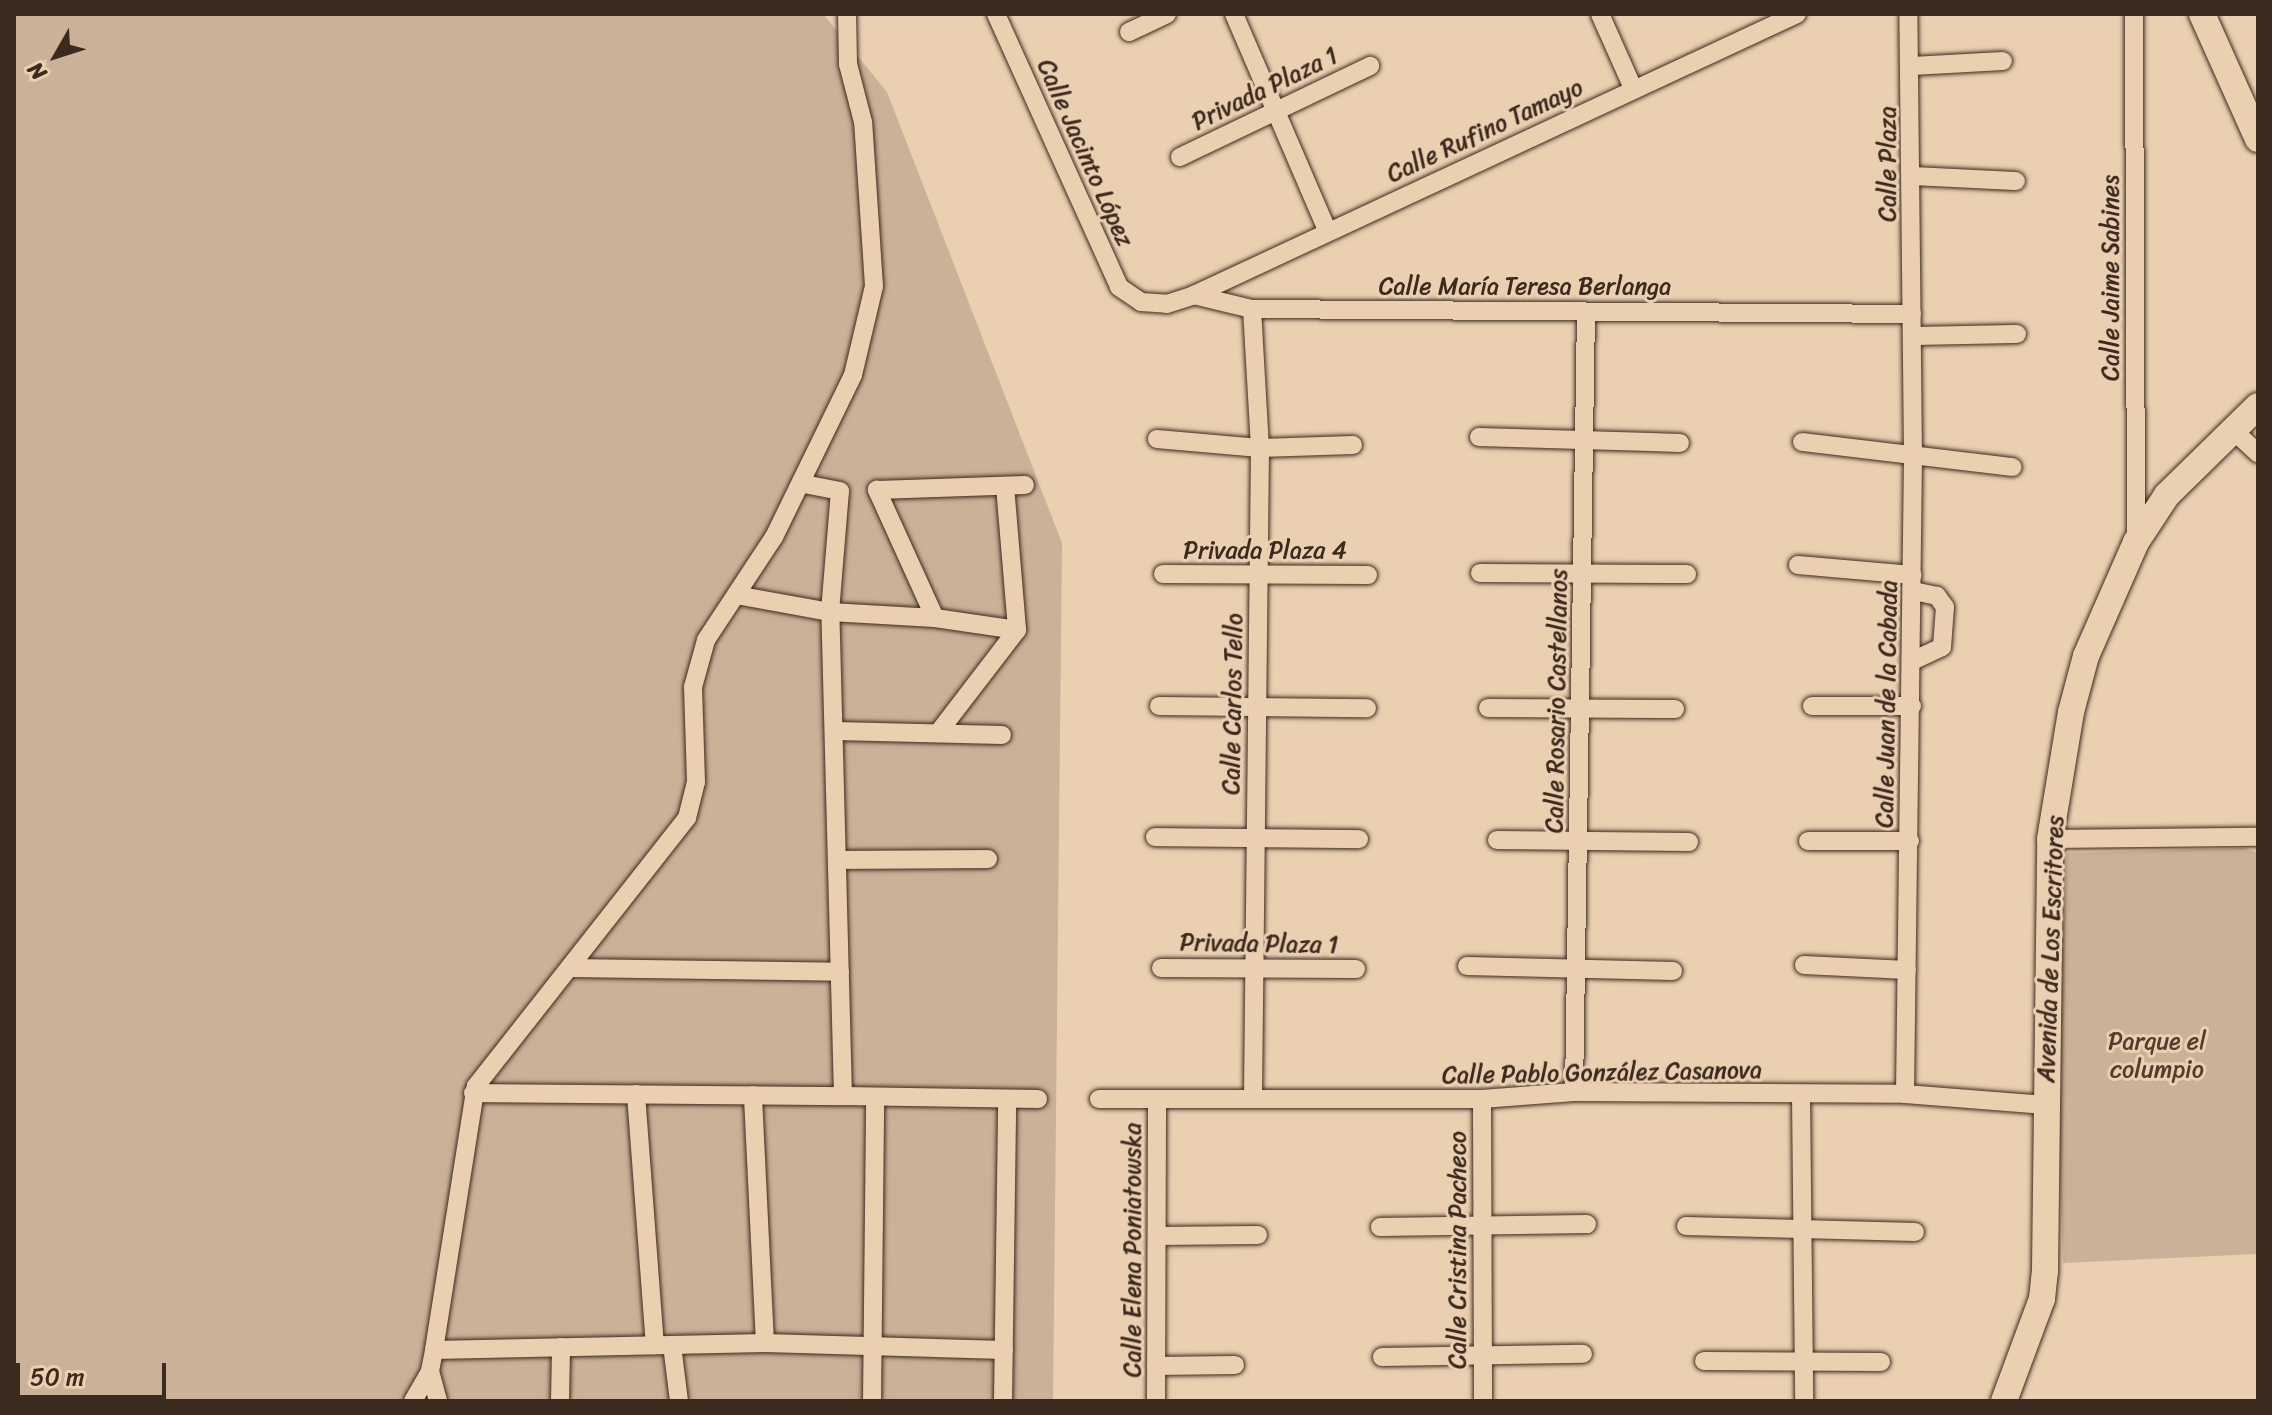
<!DOCTYPE html>
<html>
<head>
<meta charset="utf-8">
<style>
	body { margin:0 }
	#map { position:relative; width:2272px; height:1415px; overflow:hidden; background:#eacfb1; font-family:Sriracha,sans-serif }
	div>[style] { position:absolute }
	.green>* { inset:0; background:#cbb197 }
	.roads { filter:drop-shadow(0 0 2px #3b2a1e) drop-shadow(0 0 2px #3b2a1e) }
	.minor>* { height:18px; margin:-9px; padding:0 9px; transform-origin:9px; border-radius:9px; background:#eacfb1 }
	.secondary>* { height:26px; margin:-13px; padding:0 13px; transform-origin:13px; border-radius:13px; background:#eacfb1 }
	span { translate:-50% -50%; white-space:nowrap; text-align:center; line-height:1.15; -webkit-text-stroke:6px #eacfb1; paint-order:stroke }
	.street-label { font-size:24px; color:#3b2a1e }
	.park-label { font-size:24px; color:#513e30 }
	.frame { position:absolute; inset:0; border:16px solid #3b2a1e; pointer-events:none }
	.north { position:absolute; left:16px; top:16px; width:80px; height:80px; -webkit-text-stroke:6px #eacfb1; paint-order:stroke; rotate:231deg; font-size:22px; font-weight:700; line-height:32px; text-align:center; color:#3b2a1e }
	.north::after { content:''; display:block; margin:auto; width:28px; height:36px; background:#3b2a1e; clip-path:polygon(50% 0,100% 100%,50% 72%,0 100%) }
	.scale { position:absolute; left:16px; top:1363px; width:150px; height:36px; box-sizing:border-box; border:4px solid #3b2a1e; border-top:0; padding-left:10px; font-size:24px; line-height:28px; white-space:nowrap; color:#3b2a1e; -webkit-text-stroke:6px #eacfb1; paint-order:stroke }
</style>
</head>
<body>
<div id="map">
	<div class="green">
		<i style="clip-path:polygon(14px 14px,823px 14px,887px 92px,1062px 543px,1053px 1401px,14px 1401px)"></i>
		<i style="clip-path:polygon(2245px 848px,2258px 853px,2258px 1254px,2063px 1263px,2057px 1073px,2067px 853px)"></i>
	</div>
	<div class="roads">
		<div class="minor">
			<i style="left:996px;top:14px;width:299px;rotate:65.7deg"></i>
			<i style="left:1119px;top:287px;width:27px;rotate:34deg"></i>
			<i style="left:1141px;top:302px;width:26px;rotate:4deg"></i>
			<i style="left:1167px;top:304px;width:28px;rotate:-18deg"></i>
			<i style="left:1194px;top:295px;width:60px;rotate:13.6deg"></i>
			<i style="left:1252px;top:309px;width:660px;rotate:0.43deg"></i>
			<i style="left:1234px;top:14px;width:237px;rotate:66.7deg"></i>
			<i style="left:1600px;top:14px;width:81px;rotate:66deg"></i>
			<i style="left:2134px;top:14px;width:528px;rotate:89.78deg"></i>
			<i style="left:1129px;top:32px;width:42px;rotate:-25.3deg"></i>
			<i style="left:1912px;top:66px;width:91px;rotate:-3.1deg"></i>
			<i style="left:1180px;top:157px;width:211px;rotate:-25.6deg"></i>
			<i style="left:1912px;top:176px;width:104px;rotate:2.8deg"></i>
			<i style="left:1194px;top:295px;width:665px;rotate:-24.99deg"></i>
			<i style="left:1252px;top:309px;width:139px;rotate:86.7deg"></i>
			<i style="left:1260px;top:448px;width:651px;rotate:90.62deg"></i>
			<i style="left:1912px;top:336px;width:105px;rotate:-1.1deg"></i>
			<i style="left:2234px;top:431px;width:33px;rotate:43deg"></i>
			<i style="left:1479px;top:437px;width:201px;rotate:1.7deg"></i>
			<i style="left:1157px;top:439px;width:103px;rotate:5deg"></i>
			<i style="left:1260px;top:448px;width:93px;rotate:-1.8deg"></i>
			<i style="left:1802px;top:442px;width:212px;rotate:6.8deg"></i>
			<i style="left:1005px;top:486px;width:144px;rotate:85.2deg"></i>
			<i style="left:1798px;top:565px;width:115px;rotate:5deg"></i>
			<i style="left:1480px;top:573px;width:207px;rotate:0.3deg"></i>
			<i style="left:1163px;top:574px;width:205px;rotate:0.3deg"></i>
			<i style="left:736px;top:595px;width:96px;rotate:10.3deg"></i>
			<i style="left:830px;top:612px;width:105px;rotate:3.3deg"></i>
			<i style="left:935px;top:618px;width:83px;rotate:8.3deg"></i>
			<i style="left:1017px;top:630px;width:130px;rotate:127.5deg"></i>
			<i style="left:935px;top:618px;width:141px;rotate:-114.4deg"></i>
			<i style="left:877px;top:490px;width:148px;rotate:-1.9deg"></i>
			<i style="left:1912px;top:661px;width:33px;rotate:-25deg"></i>
			<i style="left:1942px;top:647px;width:40px;rotate:-85.7deg"></i>
			<i style="left:1945px;top:607px;width:14px;rotate:-126deg"></i>
			<i style="left:1937px;top:596px;width:25px;rotate:-168deg"></i>
			<i style="left:1159px;top:706px;width:208px;rotate:0.6deg"></i>
			<i style="left:1812px;top:706px;width:100px"></i>
			<i style="left:1488px;top:708px;width:187px;rotate:0.3deg"></i>
			<i style="left:836px;top:731px;width:166px;rotate:1.4deg"></i>
			<i style="left:1155px;top:837px;width:204px;rotate:0.6deg"></i>
			<i style="left:2050px;top:839px;width:208px;rotate:-0.6deg"></i>
			<i style="left:1497px;top:840px;width:192px;rotate:0.6deg"></i>
			<i style="left:1808px;top:841px;width:102px"></i>
			<i style="left:838px;top:860px;width:150px;rotate:-0.4deg"></i>
			<i style="left:1804px;top:965px;width:103px;rotate:2.8deg"></i>
			<i style="left:1467px;top:966px;width:206px;rotate:1.4deg"></i>
			<i style="left:570px;top:968px;width:270px;rotate:0.8deg"></i>
			<i style="left:1161px;top:968px;width:195px;rotate:0.3deg"></i>
			<i style="left:1574px;top:1092px;width:780px;rotate:-89.12deg"></i>
			<i style="left:473px;top:1093px;width:370px;rotate:0.5deg"></i>
			<i style="left:843px;top:1096px;width:484px;rotate:-91.5deg"></i>
			<i style="left:830px;top:612px;width:121px;rotate:-85.3deg"></i>
			<i style="left:840px;top:491px;width:38px;rotate:-169deg"></i>
			<i style="left:636px;top:1094px;width:252px;rotate:85.7deg"></i>
			<i style="left:1905px;top:1094px;width:638px;rotate:-89.28deg"></i>
			<i style="left:1913px;top:456px;width:442px;rotate:-90.6deg"></i>
			<i style="left:1801px;top:1095px;width:306px;rotate:89.4deg"></i>
			<i style="left:843px;top:1096px;width:195px;rotate:0.9deg"></i>
			<i style="left:1099px;top:1099px;width:383px"></i>
			<i style="left:1482px;top:1099px;width:92px;rotate:-4.4deg"></i>
			<i style="left:1574px;top:1092px;width:331px;rotate:0.3deg"></i>
			<i style="left:1905px;top:1094px;width:141px;rotate:4.5deg"></i>
			<i style="left:1482px;top:1099px;width:302px;rotate:89.8deg"></i>
			<i style="left:1686px;top:1226px;width:229px;rotate:1.5deg"></i>
			<i style="left:1380px;top:1227px;width:207px;rotate:-0.8deg"></i>
			<i style="left:1157px;top:1236px;width:101px;rotate:-0.6deg"></i>
			<i style="left:765px;top:1343px;width:239px;rotate:1.7deg"></i>
			<i style="left:672px;top:1345px;width:56px;rotate:82.9deg"></i>
			<i style="left:434px;top:1350px;width:331px;rotate:-1.2deg"></i>
			<i style="left:765px;top:1343px;width:248px;rotate:-92.8deg"></i>
			<i style="left:1382px;top:1357px;width:201px;rotate:-0.9deg"></i>
			<i style="left:1704px;top:1361px;width:177px;rotate:0.3deg"></i>
			<i style="left:1156px;top:1366px;width:79px;rotate:-0.7deg"></i>
			<i style="left:430px;top:1371px;width:31px;rotate:75deg"></i>
			<i style="left:413px;top:1401px;width:34px;rotate:-60deg"></i>
			<i style="left:430px;top:1371px;width:21px;rotate:-79deg"></i>
			<i style="left:434px;top:1350px;width:267px;rotate:-81deg"></i>
			<i style="left:476px;top:1086px;width:341px;rotate:-51.8deg"></i>
			<i style="left:687px;top:818px;width:37px;rotate:-76deg"></i>
			<i style="left:696px;top:782px;width:95px;rotate:-91.8deg"></i>
			<i style="left:693px;top:687px;width:49px;rotate:-74.5deg"></i>
			<i style="left:706px;top:640px;width:123px;rotate:-56.6deg"></i>
			<i style="left:774px;top:537px;width:180px;rotate:-64deg"></i>
			<i style="left:853px;top:375px;width:91px;rotate:-76.7deg"></i>
			<i style="left:874px;top:286px;width:164px;rotate:-93.8deg"></i>
			<i style="left:863px;top:122px;width:60px;rotate:-104.5deg"></i>
			<i style="left:848px;top:64px;width:50px;rotate:-91.1deg"></i>
			<i style="left:560px;top:1401px;width:54px;rotate:-88.9deg"></i>
			<i style="left:872px;top:1401px;width:304px;rotate:-89.4deg"></i>
			<i style="left:1003px;top:1401px;width:302px;rotate:-89.2deg"></i>
			<i style="left:1156px;top:1401px;width:301px;rotate:-89.8deg"></i>
		</div>
		<div class="secondary">
			<i style="left:2202px;top:14px;width:137px;rotate:65.9deg"></i>
			<i style="left:2004px;top:1401px;width:109px;rotate:-69.6deg"></i>
			<i style="left:2042px;top:1299px;width:28px;rotate:-84deg"></i>
			<i style="left:2045px;top:1271px;width:432px;rotate:-89.3deg"></i>
			<i style="left:2050px;top:839px;width:129px;rotate:-80.6deg"></i>
			<i style="left:2071px;top:712px;width:58px;rotate:-75deg"></i>
			<i style="left:2086px;top:656px;width:124px;rotate:-66.3deg"></i>
			<i style="left:2136px;top:542px;width:56px;rotate:-56.6deg"></i>
			<i style="left:2167px;top:495px;width:127px;rotate:-44.4deg"></i>
		</div>
	</div>
	<div class="street-label">
		<span style="left:1265px;top:89px;rotate:-26deg">Privada Plaza 1</span>
		<span style="left:1485px;top:131px;rotate:-25deg">Calle Rufino Tamayo</span>
		<span style="left:1085px;top:153px;rotate:66deg">Calle Jacinto López</span>
		<span style="left:1888px;top:164px;rotate:-90deg">Calle Plaza</span>
		<span style="left:2111px;top:278px;rotate:-90deg">Calle Jaime Sabines</span>
		<span style="left:1525px;top:287px">Calle María Teresa Berlanga</span>
		<span style="left:1265px;top:551px">Privada Plaza 4</span>
		<span style="left:1557px;top:701px;rotate:-89deg">Calle Rosario Castellanos</span>
		<span style="left:1233px;top:704px;rotate:-89deg">Calle Carlos Tello</span>
		<span style="left:1887px;top:704px;rotate:-89deg">Calle Juan de la Cabada</span>
		<span style="left:1259px;top:944px;rotate:1deg">Privada Plaza 1</span>
		<span style="left:2051px;top:949px;rotate:-88deg">Avenida de Los Escritores</span>
		<span style="left:1602px;top:1073px;rotate:-1deg">Calle Pablo González Casanova</span>
		<span style="left:1133px;top:1250px;rotate:-90deg">Calle Elena Poniatowska</span>
		<span style="left:1458px;top:1250px;rotate:-90deg">Calle Cristina Pacheco</span>
	</div>
	<div class="park-label">
		<span style="left:2157px;top:1056px">Parque el<br>columpio</span>
	</div>
	<div class="frame"></div>
	<div class="north">N</div>
	<div class="scale">50 m</div>
</div>
</body>
</html>
